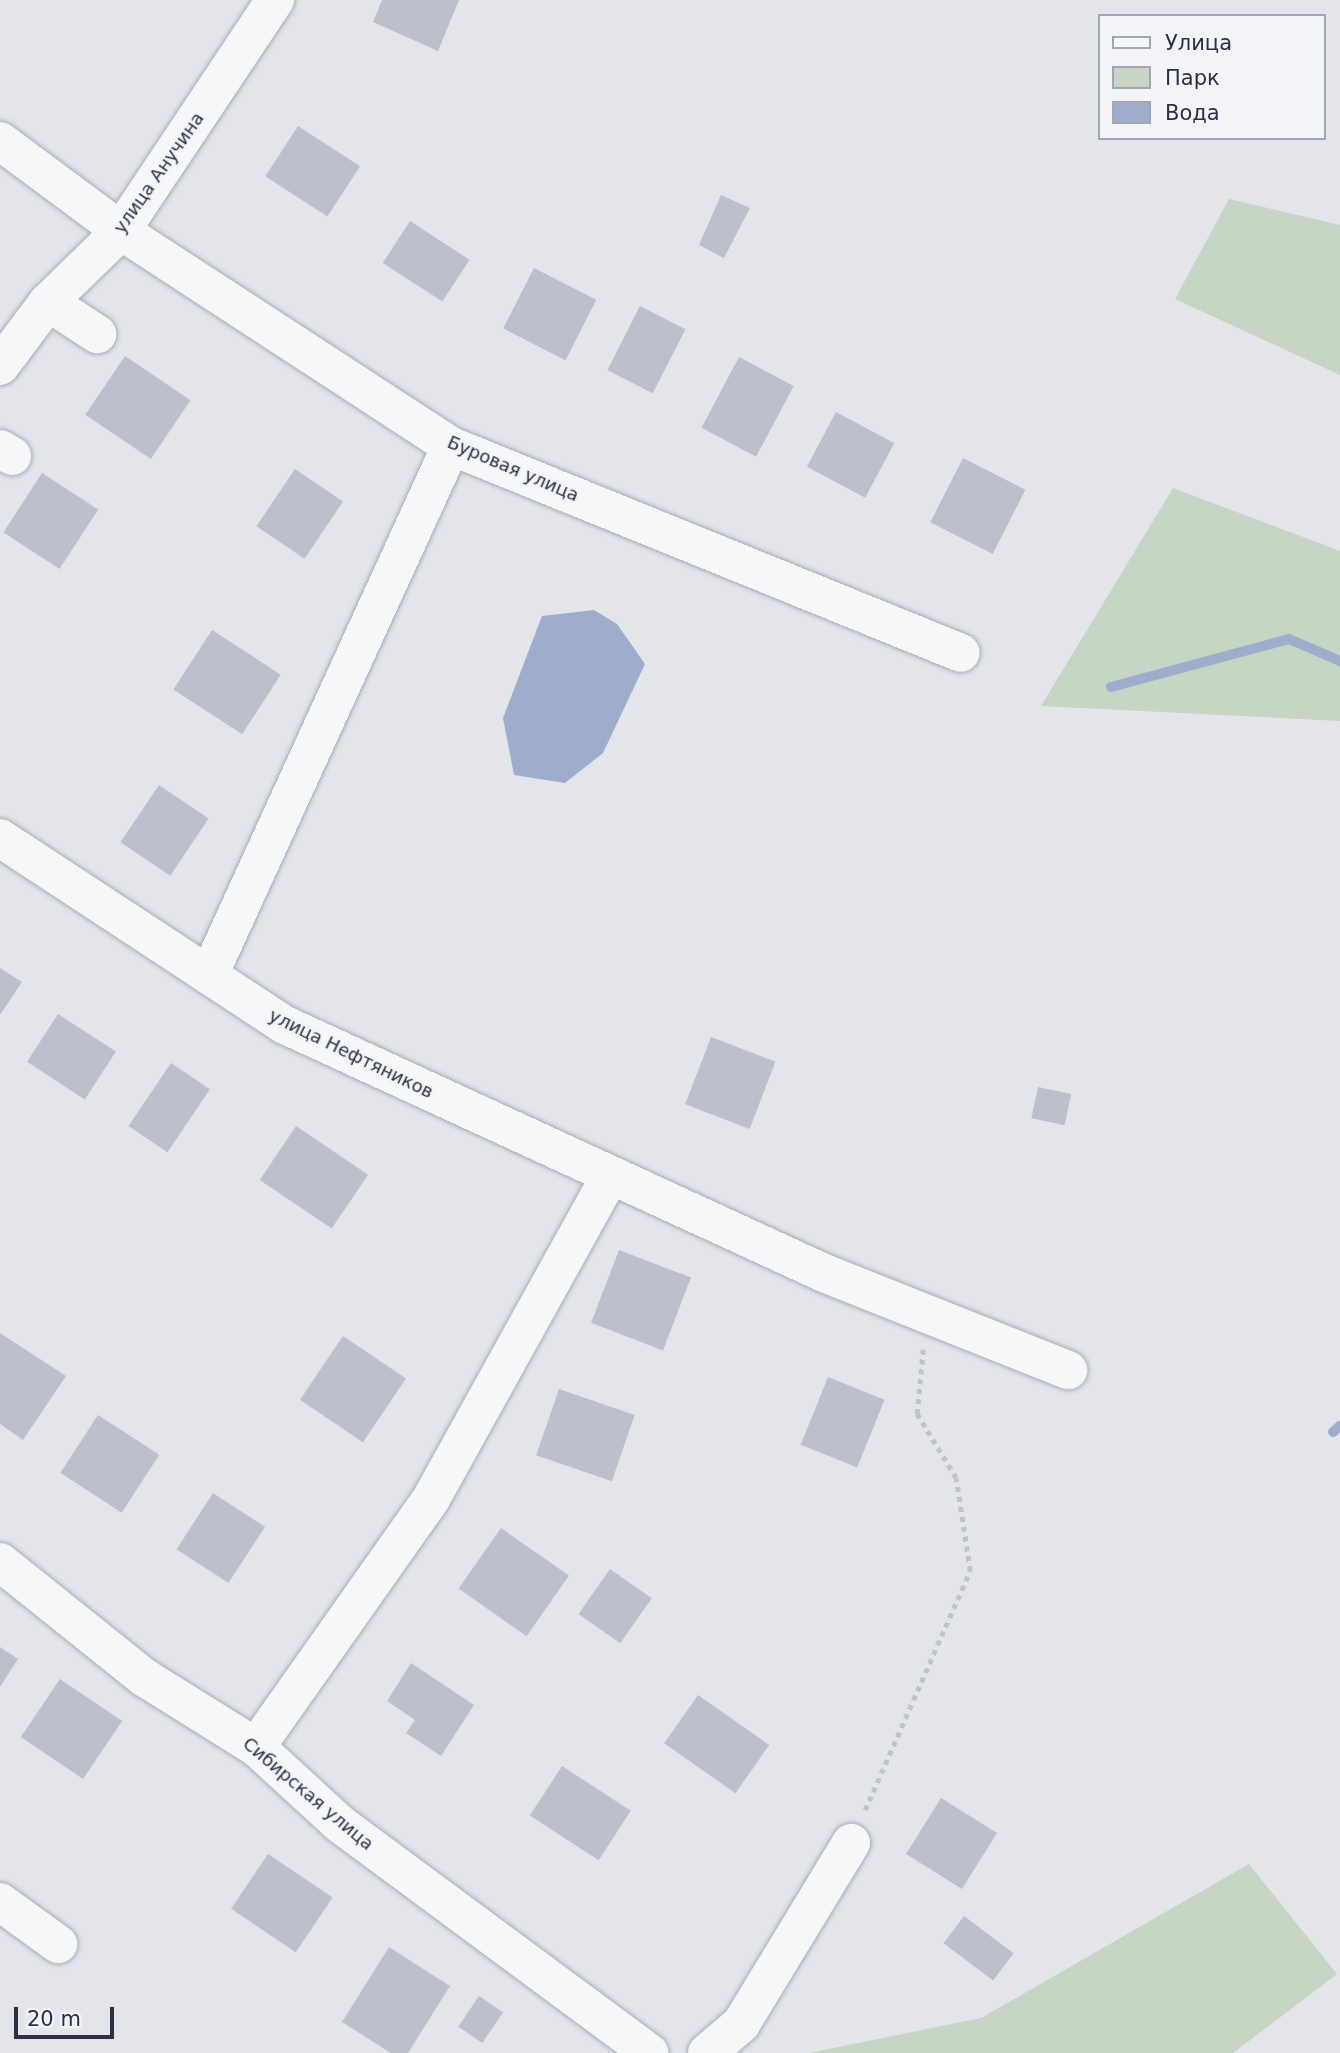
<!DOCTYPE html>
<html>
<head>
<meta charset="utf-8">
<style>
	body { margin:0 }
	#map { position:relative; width:1340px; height:2053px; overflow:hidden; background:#e3e5eb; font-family:"DejaVu Sans",sans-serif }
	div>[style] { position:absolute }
	.green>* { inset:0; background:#c6d5c4 }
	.water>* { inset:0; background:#9eadcb }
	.stream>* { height:10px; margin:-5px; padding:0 5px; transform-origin:5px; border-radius:5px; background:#9eadcb }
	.building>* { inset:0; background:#bdc0cb; transform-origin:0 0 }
	.path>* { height:4.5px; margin-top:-2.25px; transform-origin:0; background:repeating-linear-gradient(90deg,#c1c3ca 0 5px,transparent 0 10px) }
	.roads { filter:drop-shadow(0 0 2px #a8abb6) drop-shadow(0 0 2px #a8abb6) }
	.minor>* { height:38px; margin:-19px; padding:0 19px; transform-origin:19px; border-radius:19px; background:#f6f7f9 }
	span { translate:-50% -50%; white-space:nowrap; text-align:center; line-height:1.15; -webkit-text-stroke:5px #f3f4f8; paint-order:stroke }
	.street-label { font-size:18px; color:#2b3044 }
	.legend { position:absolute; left:1098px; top:14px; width:228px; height:126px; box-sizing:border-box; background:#f3f4f8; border:2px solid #a3a6b0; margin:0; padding:9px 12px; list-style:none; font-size:21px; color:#2b3044 }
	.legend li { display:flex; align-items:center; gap:14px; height:35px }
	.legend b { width:35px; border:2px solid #a3a6b0 }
	.scale { position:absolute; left:14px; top:2007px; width:100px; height:32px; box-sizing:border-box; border:4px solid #2b3044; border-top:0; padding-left:9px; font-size:21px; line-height:24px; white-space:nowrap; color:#2b3044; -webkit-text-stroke:5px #f3f4f8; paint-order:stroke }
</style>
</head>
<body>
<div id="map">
	<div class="green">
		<i style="clip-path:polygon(1229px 199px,1340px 225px,1340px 375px,1175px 299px)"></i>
		<i style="clip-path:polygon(1173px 488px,1340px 551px,1340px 721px,1041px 706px)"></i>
		<i style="clip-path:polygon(1249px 1864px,1337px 1974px,1233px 2053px,809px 2053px,981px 2018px)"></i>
	</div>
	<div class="water">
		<i style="clip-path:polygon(594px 610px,617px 624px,645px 664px,603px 753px,565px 783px,514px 775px,503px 718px,542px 616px)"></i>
	</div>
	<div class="stream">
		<i style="left:1111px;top:687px;width:184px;rotate:-15.1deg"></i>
		<i style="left:1289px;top:639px;width:56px;rotate:23.3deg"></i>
		<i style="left:1333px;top:1432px;width:9px;rotate:-41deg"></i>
	</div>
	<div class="building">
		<i style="clip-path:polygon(382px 0,459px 0,438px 51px,373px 22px)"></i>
		<i style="left:298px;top:126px;width:74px;height:60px;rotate:33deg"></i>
		<i style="clip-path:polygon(721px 195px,750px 208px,724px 258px,699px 245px)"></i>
		<i style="left:410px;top:221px;width:71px;height:50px;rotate:33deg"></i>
		<i style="left:534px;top:268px;width:70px;height:68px;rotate:27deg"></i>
		<i style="left:640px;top:306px;width:51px;height:72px;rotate:27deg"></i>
		<i style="left:125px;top:356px;width:79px;height:71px;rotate:34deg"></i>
		<i style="left:739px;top:357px;width:62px;height:80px;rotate:28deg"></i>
		<i style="left:836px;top:412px;width:66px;height:62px;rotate:28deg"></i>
		<i style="left:963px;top:458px;width:70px;height:72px;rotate:27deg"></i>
		<i style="left:295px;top:469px;width:58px;height:69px;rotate:34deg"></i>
		<i style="left:42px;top:473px;width:67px;height:71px;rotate:33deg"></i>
		<i style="left:212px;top:630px;width:82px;height:71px;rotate:33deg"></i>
		<i style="left:159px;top:785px;width:60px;height:69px;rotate:34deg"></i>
		<i style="clip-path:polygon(0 968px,22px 982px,0 1015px)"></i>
		<i style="left:58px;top:1014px;width:69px;height:57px;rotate:33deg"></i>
		<i style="left:711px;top:1037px;width:69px;height:72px;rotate:21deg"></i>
		<i style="left:171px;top:1063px;width:47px;height:76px;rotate:34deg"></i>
		<i style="left:1038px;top:1087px;width:34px;height:32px;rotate:12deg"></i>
		<i style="left:296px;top:1126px;width:87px;height:65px;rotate:34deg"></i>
		<i style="left:619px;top:1250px;width:77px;height:78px;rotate:21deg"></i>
		<i style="clip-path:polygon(0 1333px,66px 1376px,23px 1440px,0 1424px)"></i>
		<i style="left:343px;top:1336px;width:76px;height:77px;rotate:34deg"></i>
		<i style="left:828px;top:1377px;width:61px;height:73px;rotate:22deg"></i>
		<i style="left:559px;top:1389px;width:80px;height:70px;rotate:19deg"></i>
		<i style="left:98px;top:1415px;width:73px;height:69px;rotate:33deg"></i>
		<i style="left:213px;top:1493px;width:62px;height:67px;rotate:33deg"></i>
		<i style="left:501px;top:1528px;width:83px;height:74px;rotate:35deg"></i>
		<i style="left:610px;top:1569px;width:51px;height:55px;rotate:35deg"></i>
		<i style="clip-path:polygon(0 1647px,18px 1659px,0 1687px)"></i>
		<i style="clip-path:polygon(411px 1663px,474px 1705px,441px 1756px,406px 1733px,415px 1720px,387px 1701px)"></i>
		<i style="left:60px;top:1679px;width:75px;height:70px;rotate:34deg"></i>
		<i style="left:698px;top:1695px;width:87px;height:59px;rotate:35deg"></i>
		<i style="left:562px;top:1766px;width:82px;height:59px;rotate:33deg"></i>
		<i style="left:941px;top:1798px;width:66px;height:66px;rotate:32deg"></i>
		<i style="left:268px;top:1854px;width:78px;height:66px;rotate:34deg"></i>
		<i style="left:964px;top:1916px;width:62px;height:34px;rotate:37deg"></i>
		<i style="clip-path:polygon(389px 1947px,450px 1986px,408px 2053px,391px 2053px,342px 2022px)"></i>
		<i style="left:479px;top:1996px;width:29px;height:37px;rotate:34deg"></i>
	</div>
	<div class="path">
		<i style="left:865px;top:1810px;width:261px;rotate:-66.3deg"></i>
		<i style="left:970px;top:1571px;width:94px;rotate:-98.6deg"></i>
		<i style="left:956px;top:1478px;width:75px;rotate:-121.4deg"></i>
		<i style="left:917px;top:1414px;width:65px;rotate:-84.7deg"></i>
	</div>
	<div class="roads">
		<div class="minor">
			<i style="left:0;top:141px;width:151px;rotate:36.6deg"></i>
			<i style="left:121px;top:231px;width:394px;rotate:33.1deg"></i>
			<i style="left:451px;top:446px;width:550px;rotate:22.09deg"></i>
			<i style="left:48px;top:302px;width:59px;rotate:33.1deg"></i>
			<i style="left:0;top:366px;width:80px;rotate:-53.1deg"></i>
			<i style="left:48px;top:302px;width:102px;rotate:-44.2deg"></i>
			<i style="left:121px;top:231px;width:278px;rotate:-56.3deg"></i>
			<i style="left:0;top:449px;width:14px;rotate:30deg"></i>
			<i style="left:0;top:838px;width:341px;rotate:33.3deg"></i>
			<i style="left:285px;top:1025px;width:593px;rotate:24.71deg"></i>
			<i style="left:824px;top:1273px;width:263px;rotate:21.7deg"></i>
			<i style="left:209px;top:975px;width:582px;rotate:-65.42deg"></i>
			<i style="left:0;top:1562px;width:186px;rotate:38.7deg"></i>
			<i style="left:145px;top:1678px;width:131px;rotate:31.9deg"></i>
			<i style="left:256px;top:1747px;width:114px;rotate:42.5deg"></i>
			<i style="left:340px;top:1824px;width:385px;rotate:36.5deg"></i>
			<i style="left:256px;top:1747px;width:304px;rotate:-54.8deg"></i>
			<i style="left:431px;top:1499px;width:369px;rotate:-61deg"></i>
			<i style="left:0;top:1902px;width:72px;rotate:35.9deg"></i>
			<i style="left:707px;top:2053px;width:45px;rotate:-40.5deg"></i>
			<i style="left:741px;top:2024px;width:212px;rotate:-58.7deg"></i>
		</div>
	</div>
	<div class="street-label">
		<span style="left:159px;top:173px;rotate:-55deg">улица Анучина</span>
		<span style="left:513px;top:469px;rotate:23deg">Буровая улица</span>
		<span style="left:351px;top:1054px;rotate:26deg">улица Нефтяников</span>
		<span style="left:308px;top:1794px;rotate:40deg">Сибирская улица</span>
	</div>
	<ul class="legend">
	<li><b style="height:9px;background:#f6f7f9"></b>Улица</li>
	<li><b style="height:19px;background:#c6d5c4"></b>Парк</li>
	<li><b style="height:19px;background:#9eadcb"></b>Вода</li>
	</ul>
	<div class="scale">20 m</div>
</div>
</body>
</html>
